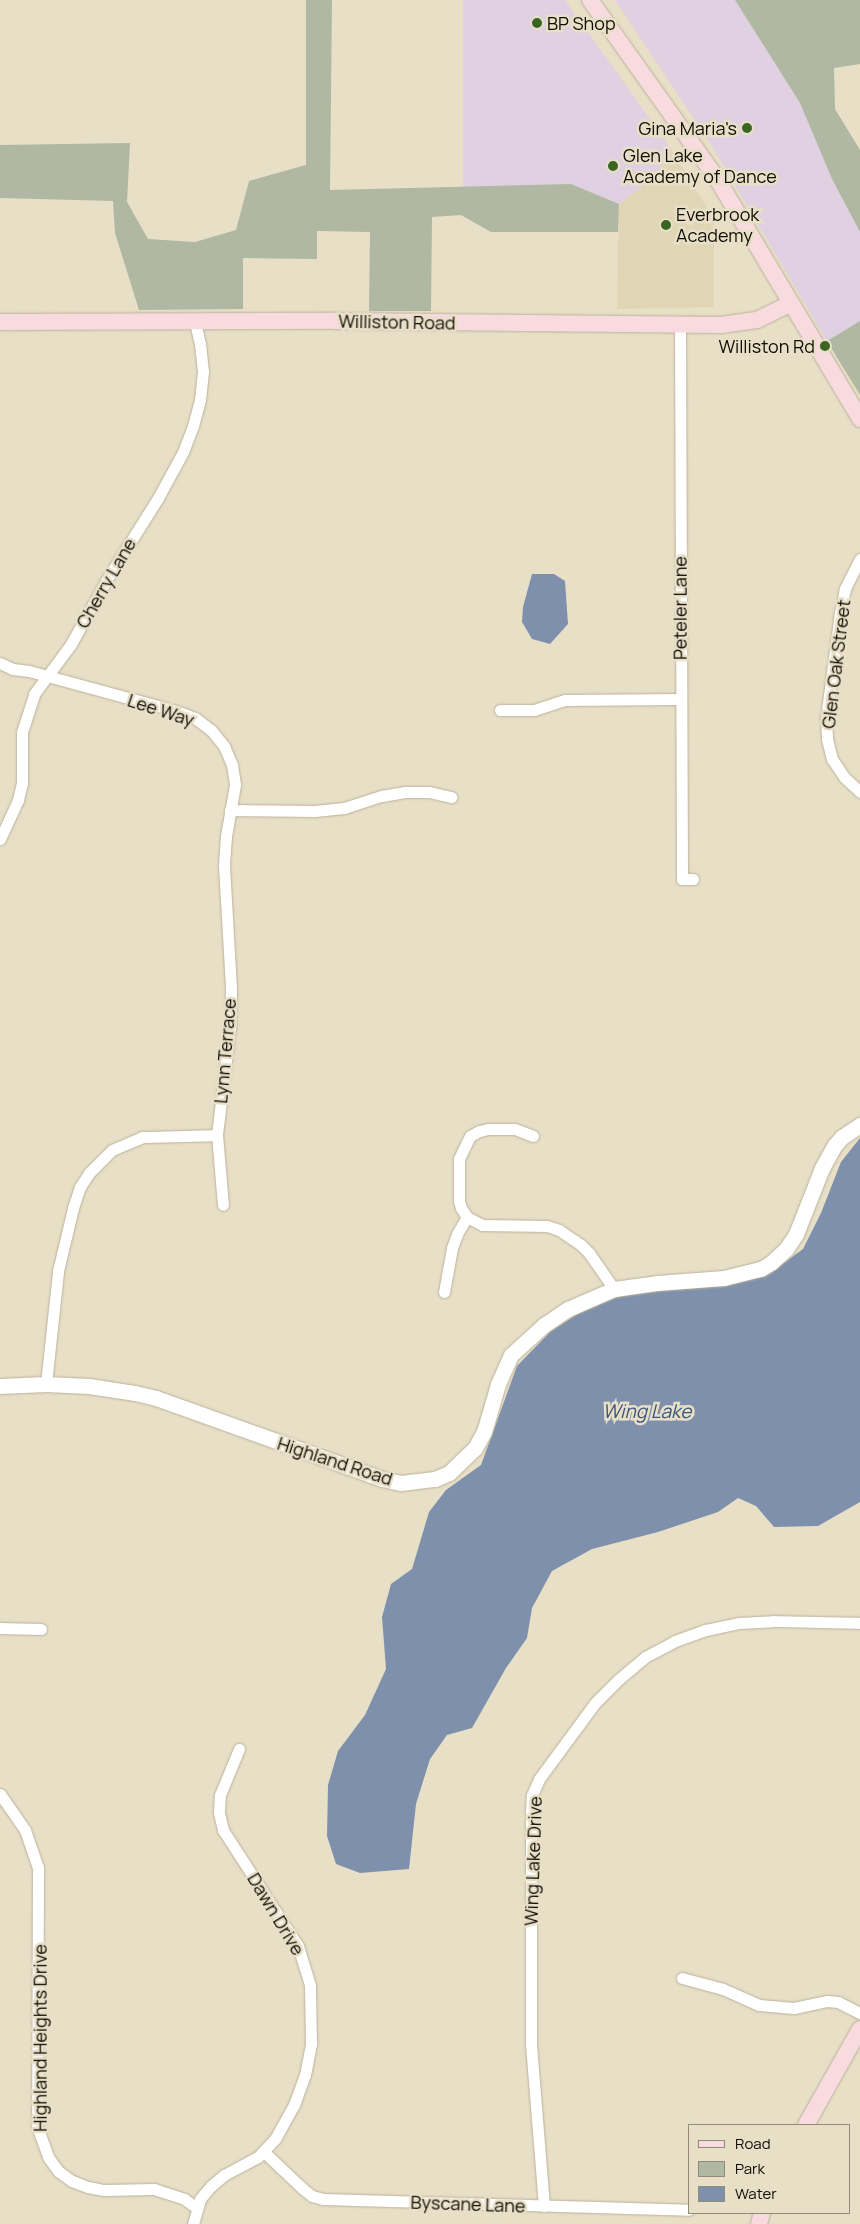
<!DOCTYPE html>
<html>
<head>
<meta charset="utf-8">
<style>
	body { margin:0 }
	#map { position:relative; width:860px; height:2224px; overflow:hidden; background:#e8dfc7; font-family:Manrope,sans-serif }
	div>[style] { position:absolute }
	.commercial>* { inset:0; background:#dfd0e2 }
	.built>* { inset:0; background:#e0d5b5 }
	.green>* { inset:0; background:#b0b7a2 }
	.water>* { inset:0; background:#7e90ab }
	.roads { filter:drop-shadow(0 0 1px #bbb29b) drop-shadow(0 0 1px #bbb29b) }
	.minor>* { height:11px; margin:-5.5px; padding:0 5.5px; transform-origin:5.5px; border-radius:5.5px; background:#fff }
	.tertiary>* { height:15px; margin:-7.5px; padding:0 7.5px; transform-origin:7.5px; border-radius:7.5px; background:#fff }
	.secondary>* { height:16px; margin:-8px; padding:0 8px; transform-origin:8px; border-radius:8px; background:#f7dbde }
	.dots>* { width:14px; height:14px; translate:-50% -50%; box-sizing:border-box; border:2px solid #e8dfc7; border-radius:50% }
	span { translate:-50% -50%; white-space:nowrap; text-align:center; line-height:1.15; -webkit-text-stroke:5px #e8dfc7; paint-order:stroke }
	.poi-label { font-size:18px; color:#0f0c05 }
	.left { translate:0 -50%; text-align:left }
	.right { translate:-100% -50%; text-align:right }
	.street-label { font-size:18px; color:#0f0c05 }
	.water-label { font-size:19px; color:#3a567f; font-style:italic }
	.legend { position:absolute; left:688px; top:2124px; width:162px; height:90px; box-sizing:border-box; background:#e8dfc7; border:1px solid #918b79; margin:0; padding:6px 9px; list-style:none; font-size:15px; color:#0f0c05 }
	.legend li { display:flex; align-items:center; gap:10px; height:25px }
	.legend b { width:25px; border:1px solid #918b79 }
</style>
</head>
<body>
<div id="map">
	<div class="commercial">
		<i style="clip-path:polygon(463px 0,565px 0,670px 147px,657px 175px,619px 204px,571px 184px,463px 188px)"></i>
		<i style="clip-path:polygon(615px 0,735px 0,800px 103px,832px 179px,860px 232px,860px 321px,827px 341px,710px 143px)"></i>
	</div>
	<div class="built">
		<i style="clip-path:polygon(670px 147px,714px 219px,714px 307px,617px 309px,619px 204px,657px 175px)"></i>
	</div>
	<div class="green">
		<i style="clip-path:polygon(306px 0,332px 0,330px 190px,571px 184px,619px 204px,618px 232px,491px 232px,461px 215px,432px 217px,431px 311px,369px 311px,370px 232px,317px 231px,317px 259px,243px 258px,243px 309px,139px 310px,115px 233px,113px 201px,0 198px,0 145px,130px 143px,127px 202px,148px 239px,195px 242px,236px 230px,249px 181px,306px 165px)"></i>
		<i style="clip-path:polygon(735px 0,860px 0,860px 64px,834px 68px,835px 109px,860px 150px,860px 232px,832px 179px,800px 103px)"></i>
		<i style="clip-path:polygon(860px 321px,860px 395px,827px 341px)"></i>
	</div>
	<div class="water">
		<i style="clip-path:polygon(532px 574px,554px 574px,565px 581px,568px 624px,550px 644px,532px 639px,522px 622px,523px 607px)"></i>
		<i style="clip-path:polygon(860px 1138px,860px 1502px,818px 1526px,774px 1527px,756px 1506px,738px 1498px,718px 1512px,658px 1532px,592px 1549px,552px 1571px,532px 1608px,527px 1638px,506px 1668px,472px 1728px,447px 1735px,430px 1759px,416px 1804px,409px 1869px,360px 1873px,336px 1864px,327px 1836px,328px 1785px,338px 1751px,365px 1715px,386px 1669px,382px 1617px,391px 1584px,412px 1569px,429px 1512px,446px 1490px,481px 1465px,517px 1366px,550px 1332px,582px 1311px,613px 1298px,657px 1290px,735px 1283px,769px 1274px,803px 1249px,821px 1213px,841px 1162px)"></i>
	</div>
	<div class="roads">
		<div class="minor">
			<i style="left:680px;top:326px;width:553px;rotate:89.79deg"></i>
			<i style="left:682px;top:879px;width:11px"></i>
			<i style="left:860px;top:559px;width:34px;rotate:117deg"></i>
			<i style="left:845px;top:589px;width:24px;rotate:102deg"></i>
			<i style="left:840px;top:612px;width:107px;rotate:97.5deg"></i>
			<i style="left:826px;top:718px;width:21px;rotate:87deg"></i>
			<i style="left:827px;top:739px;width:21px;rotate:76deg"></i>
			<i style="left:832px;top:759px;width:22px;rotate:56deg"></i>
			<i style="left:844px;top:777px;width:22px;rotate:43deg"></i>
			<i style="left:0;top:663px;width:14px;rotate:25deg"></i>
			<i style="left:13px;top:669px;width:16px;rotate:7deg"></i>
			<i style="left:29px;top:671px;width:152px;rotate:15.2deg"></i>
			<i style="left:176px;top:711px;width:20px;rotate:20deg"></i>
			<i style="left:195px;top:718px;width:20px;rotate:37deg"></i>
			<i style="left:211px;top:730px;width:21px;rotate:51deg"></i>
			<i style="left:224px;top:746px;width:21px;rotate:67deg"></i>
			<i style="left:232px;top:765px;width:20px;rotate:81deg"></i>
			<i style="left:235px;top:785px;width:52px;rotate:100deg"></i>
			<i style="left:226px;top:836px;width:30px;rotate:94deg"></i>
			<i style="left:224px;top:866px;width:122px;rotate:86.7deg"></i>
			<i style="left:231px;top:988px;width:39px;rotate:91deg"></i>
			<i style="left:230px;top:1027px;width:109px;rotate:96.9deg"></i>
			<i style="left:217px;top:1135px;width:70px;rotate:85.1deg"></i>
			<i style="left:500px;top:710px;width:34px"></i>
			<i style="left:534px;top:710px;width:33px;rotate:-18deg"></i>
			<i style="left:565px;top:700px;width:115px;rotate:-0.5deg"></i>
			<i style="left:230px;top:810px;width:85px;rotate:0.7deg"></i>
			<i style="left:315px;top:811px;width:29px;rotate:-6deg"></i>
			<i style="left:344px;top:808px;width:40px;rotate:-18deg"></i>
			<i style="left:382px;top:796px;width:23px;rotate:-10deg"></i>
			<i style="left:405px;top:792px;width:24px"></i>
			<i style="left:429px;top:792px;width:23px;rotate:13deg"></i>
			<i style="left:0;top:839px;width:43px;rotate:-65.2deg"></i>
			<i style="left:18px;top:800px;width:17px;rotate:-77deg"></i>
			<i style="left:22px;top:783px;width:51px;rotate:-90deg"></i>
			<i style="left:22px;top:732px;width:40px;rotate:-72deg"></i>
			<i style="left:34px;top:694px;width:62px;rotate:-53.5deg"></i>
			<i style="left:71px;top:644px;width:74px;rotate:-61deg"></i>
			<i style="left:107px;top:579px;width:96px;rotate:-57.8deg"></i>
			<i style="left:158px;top:498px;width:52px;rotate:-61.5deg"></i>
			<i style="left:183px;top:452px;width:28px;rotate:-69deg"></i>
			<i style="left:193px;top:426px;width:27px;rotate:-75deg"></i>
			<i style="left:200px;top:400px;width:28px;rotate:-84deg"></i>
			<i style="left:203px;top:372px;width:28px;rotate:-96deg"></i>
			<i style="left:200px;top:344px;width:22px;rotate:-103deg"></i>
			<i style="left:533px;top:1136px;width:19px;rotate:-159deg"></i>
			<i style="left:515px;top:1129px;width:27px;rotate:180deg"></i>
			<i style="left:488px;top:1129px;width:9px;rotate:167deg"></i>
			<i style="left:479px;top:1131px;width:10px;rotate:151deg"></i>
			<i style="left:470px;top:1136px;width:25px;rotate:116deg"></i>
			<i style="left:459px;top:1159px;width:42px;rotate:90deg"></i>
			<i style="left:459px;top:1201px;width:7px;rotate:74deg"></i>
			<i style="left:461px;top:1208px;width:11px;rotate:56deg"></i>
			<i style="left:467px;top:1217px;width:17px;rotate:28deg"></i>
			<i style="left:482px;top:1225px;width:65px;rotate:0.9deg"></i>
			<i style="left:547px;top:1226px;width:13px;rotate:18deg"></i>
			<i style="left:559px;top:1230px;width:25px;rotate:34deg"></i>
			<i style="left:580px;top:1244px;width:13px;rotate:45deg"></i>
			<i style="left:589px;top:1253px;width:44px;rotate:55.2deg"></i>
			<i style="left:444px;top:1292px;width:45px;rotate:-79.7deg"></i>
			<i style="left:452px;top:1248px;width:15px;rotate:-70deg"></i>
			<i style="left:457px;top:1234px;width:20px;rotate:-60deg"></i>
			<i style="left:46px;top:1384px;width:114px;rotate:-83.9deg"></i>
			<i style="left:58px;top:1271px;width:65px;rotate:-76.6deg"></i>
			<i style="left:73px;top:1208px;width:22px;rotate:-72deg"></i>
			<i style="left:80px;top:1187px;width:17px;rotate:-57deg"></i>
			<i style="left:89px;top:1173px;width:33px;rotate:-45deg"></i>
			<i style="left:112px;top:1150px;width:33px;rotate:-23deg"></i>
			<i style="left:142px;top:1137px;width:75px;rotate:-1.5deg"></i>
			<i style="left:0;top:1628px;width:41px;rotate:1.4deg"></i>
			<i style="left:0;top:1794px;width:44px;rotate:55.2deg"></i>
			<i style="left:25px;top:1830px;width:39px;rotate:71deg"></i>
			<i style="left:38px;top:1867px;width:259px;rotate:90.2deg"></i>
			<i style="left:37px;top:2126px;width:33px;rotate:70deg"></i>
			<i style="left:48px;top:2157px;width:17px;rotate:54deg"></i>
			<i style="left:58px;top:2171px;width:17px;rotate:36deg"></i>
			<i style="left:72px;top:2181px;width:17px;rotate:21deg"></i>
			<i style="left:88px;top:2187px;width:16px;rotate:11deg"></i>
			<i style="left:104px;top:2190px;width:50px;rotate:-1.1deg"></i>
			<i style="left:154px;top:2189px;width:32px;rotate:18deg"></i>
			<i style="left:184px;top:2199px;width:14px;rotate:34deg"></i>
			<i style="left:682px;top:1978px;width:42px;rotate:15deg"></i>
			<i style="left:723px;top:1989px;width:39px;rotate:24deg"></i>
			<i style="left:759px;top:2005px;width:35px;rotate:5deg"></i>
			<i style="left:794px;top:2008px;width:34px;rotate:-12deg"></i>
			<i style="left:827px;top:2001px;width:11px;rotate:5deg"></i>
			<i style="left:838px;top:2002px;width:25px;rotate:27deg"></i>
			<i style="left:264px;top:2152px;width:52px;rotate:43.5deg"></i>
			<i style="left:302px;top:2188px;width:13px;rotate:39deg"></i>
			<i style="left:312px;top:2196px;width:11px;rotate:15deg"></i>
			<i style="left:323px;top:2199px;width:366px;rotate:1.7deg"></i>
			<i style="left:544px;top:2206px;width:163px;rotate:-94.6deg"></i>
			<i style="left:531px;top:2044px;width:232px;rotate:-90deg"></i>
			<i style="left:531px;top:1812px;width:17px;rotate:-87deg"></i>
			<i style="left:532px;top:1795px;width:17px;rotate:-66deg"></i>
			<i style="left:539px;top:1779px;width:94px;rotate:-53.6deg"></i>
			<i style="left:595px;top:1703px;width:34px;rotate:-45deg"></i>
			<i style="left:619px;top:1679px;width:34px;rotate:-40deg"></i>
			<i style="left:645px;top:1657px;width:34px;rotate:-28deg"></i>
			<i style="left:675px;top:1641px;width:33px;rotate:-20deg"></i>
			<i style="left:706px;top:1630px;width:34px;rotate:-12deg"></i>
			<i style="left:739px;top:1623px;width:34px;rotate:-3deg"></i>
			<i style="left:773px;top:1621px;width:87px;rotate:1.3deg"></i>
			<i style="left:193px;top:2224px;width:26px;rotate:-74deg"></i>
			<i style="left:200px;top:2199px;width:17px;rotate:-50deg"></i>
			<i style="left:211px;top:2186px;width:17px;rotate:-40deg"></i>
			<i style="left:224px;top:2175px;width:38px;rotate:-28deg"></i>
			<i style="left:258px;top:2157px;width:25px;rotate:-47deg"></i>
			<i style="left:275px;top:2139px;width:39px;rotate:-61deg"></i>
			<i style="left:294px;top:2105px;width:32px;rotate:-70deg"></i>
			<i style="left:305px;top:2075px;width:33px;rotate:-79deg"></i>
			<i style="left:311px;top:2043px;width:58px;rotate:-91deg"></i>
			<i style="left:310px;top:1985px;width:41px;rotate:-107.1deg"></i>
			<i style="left:298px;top:1946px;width:138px;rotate:-122.9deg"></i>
			<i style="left:223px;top:1830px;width:18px;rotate:-103deg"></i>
			<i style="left:219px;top:1812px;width:17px;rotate:-87deg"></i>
			<i style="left:220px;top:1795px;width:50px;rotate:-67.6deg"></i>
		</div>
		<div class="tertiary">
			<i style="left:0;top:1386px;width:46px;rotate:-2.5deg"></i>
			<i style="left:46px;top:1384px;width:43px;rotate:2.7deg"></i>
			<i style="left:89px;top:1386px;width:47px;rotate:8.7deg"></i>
			<i style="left:135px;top:1393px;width:22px;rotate:13deg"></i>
			<i style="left:156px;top:1398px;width:240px;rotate:19.7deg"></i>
			<i style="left:382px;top:1479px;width:19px;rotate:12deg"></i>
			<i style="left:401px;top:1483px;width:34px;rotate:-7deg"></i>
			<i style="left:435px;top:1479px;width:15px;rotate:-23deg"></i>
			<i style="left:449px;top:1473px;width:36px;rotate:-44deg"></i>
			<i style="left:475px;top:1448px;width:18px;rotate:-61deg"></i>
			<i style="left:484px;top:1432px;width:50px;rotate:-73.7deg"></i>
			<i style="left:498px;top:1384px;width:32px;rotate:-66deg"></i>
			<i style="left:511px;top:1355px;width:45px;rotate:-42.3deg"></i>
			<i style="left:544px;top:1325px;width:29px;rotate:-34deg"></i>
			<i style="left:568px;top:1309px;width:50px;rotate:-23.5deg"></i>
			<i style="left:614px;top:1289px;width:43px;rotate:-7.9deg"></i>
			<i style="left:657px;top:1283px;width:67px;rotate:-4.3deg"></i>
			<i style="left:724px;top:1278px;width:38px;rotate:-14deg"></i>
			<i style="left:761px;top:1269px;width:13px;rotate:-32deg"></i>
			<i style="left:772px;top:1262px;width:19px;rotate:-43deg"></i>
			<i style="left:786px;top:1249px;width:18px;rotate:-56deg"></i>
			<i style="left:796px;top:1234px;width:71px;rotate:-68.5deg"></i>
			<i style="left:822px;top:1168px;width:26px;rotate:-61deg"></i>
			<i style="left:835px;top:1145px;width:11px;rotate:-49deg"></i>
			<i style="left:842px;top:1137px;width:22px;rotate:-34deg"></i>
		</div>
		<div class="secondary">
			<i style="left:590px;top:0;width:217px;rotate:54.6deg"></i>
			<i style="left:716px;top:177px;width:282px;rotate:59.2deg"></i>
			<i style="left:0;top:322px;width:335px;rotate:-0.2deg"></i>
			<i style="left:335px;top:321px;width:386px;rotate:0.6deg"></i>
			<i style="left:721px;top:325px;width:36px;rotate:-8deg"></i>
			<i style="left:757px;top:320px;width:37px;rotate:-26deg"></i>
			<i style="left:806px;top:2125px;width:110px;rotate:-60.6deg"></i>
			<i style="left:759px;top:2224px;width:11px;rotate:-75deg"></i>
		</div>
	</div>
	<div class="dots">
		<i style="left:537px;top:23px;background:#3a6522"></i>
		<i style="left:747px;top:128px;background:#3a6522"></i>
		<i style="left:613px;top:166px;background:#3a6522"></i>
		<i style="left:666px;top:225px;background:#3a6522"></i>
		<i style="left:825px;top:346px;background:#3a6522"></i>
	</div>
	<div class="poi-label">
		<span class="left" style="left:547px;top:23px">BP Shop</span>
		<span class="right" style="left:737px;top:128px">Gina Maria's</span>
		<span class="left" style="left:623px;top:166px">Glen Lake<br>Academy of Dance</span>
		<span class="left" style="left:676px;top:225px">Everbrook<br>Academy</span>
		<span class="right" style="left:815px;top:346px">Williston Rd</span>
	</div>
	<div class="street-label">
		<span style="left:397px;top:322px;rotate:1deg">Williston Road</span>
		<span style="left:106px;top:583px;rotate:-60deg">Cherry Lane</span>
		<span style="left:680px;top:608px;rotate:-90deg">Peteler Lane</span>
		<span style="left:836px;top:664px;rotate:-83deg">Glen Oak Street</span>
		<span style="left:161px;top:710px;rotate:18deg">Lee Way</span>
		<span style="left:225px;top:1051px;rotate:-85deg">Lynn Terrace</span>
		<span style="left:335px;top:1461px;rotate:18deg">Highland Road</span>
		<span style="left:533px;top:1861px;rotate:-88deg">Wing Lake Drive</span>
		<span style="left:276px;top:1914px;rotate:59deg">Dawn Drive</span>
		<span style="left:40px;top:2038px;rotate:-90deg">Highland Heights Drive</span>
		<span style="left:468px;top:2204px;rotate:2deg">Byscane Lane</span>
	</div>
	<div class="water-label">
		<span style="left:647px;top:1412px">Wing Lake</span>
	</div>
	<ul class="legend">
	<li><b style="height:6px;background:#f7dbde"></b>Road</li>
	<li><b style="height:14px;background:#b0b7a2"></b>Park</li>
	<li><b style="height:14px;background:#7e90ab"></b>Water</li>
	</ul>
</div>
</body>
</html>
